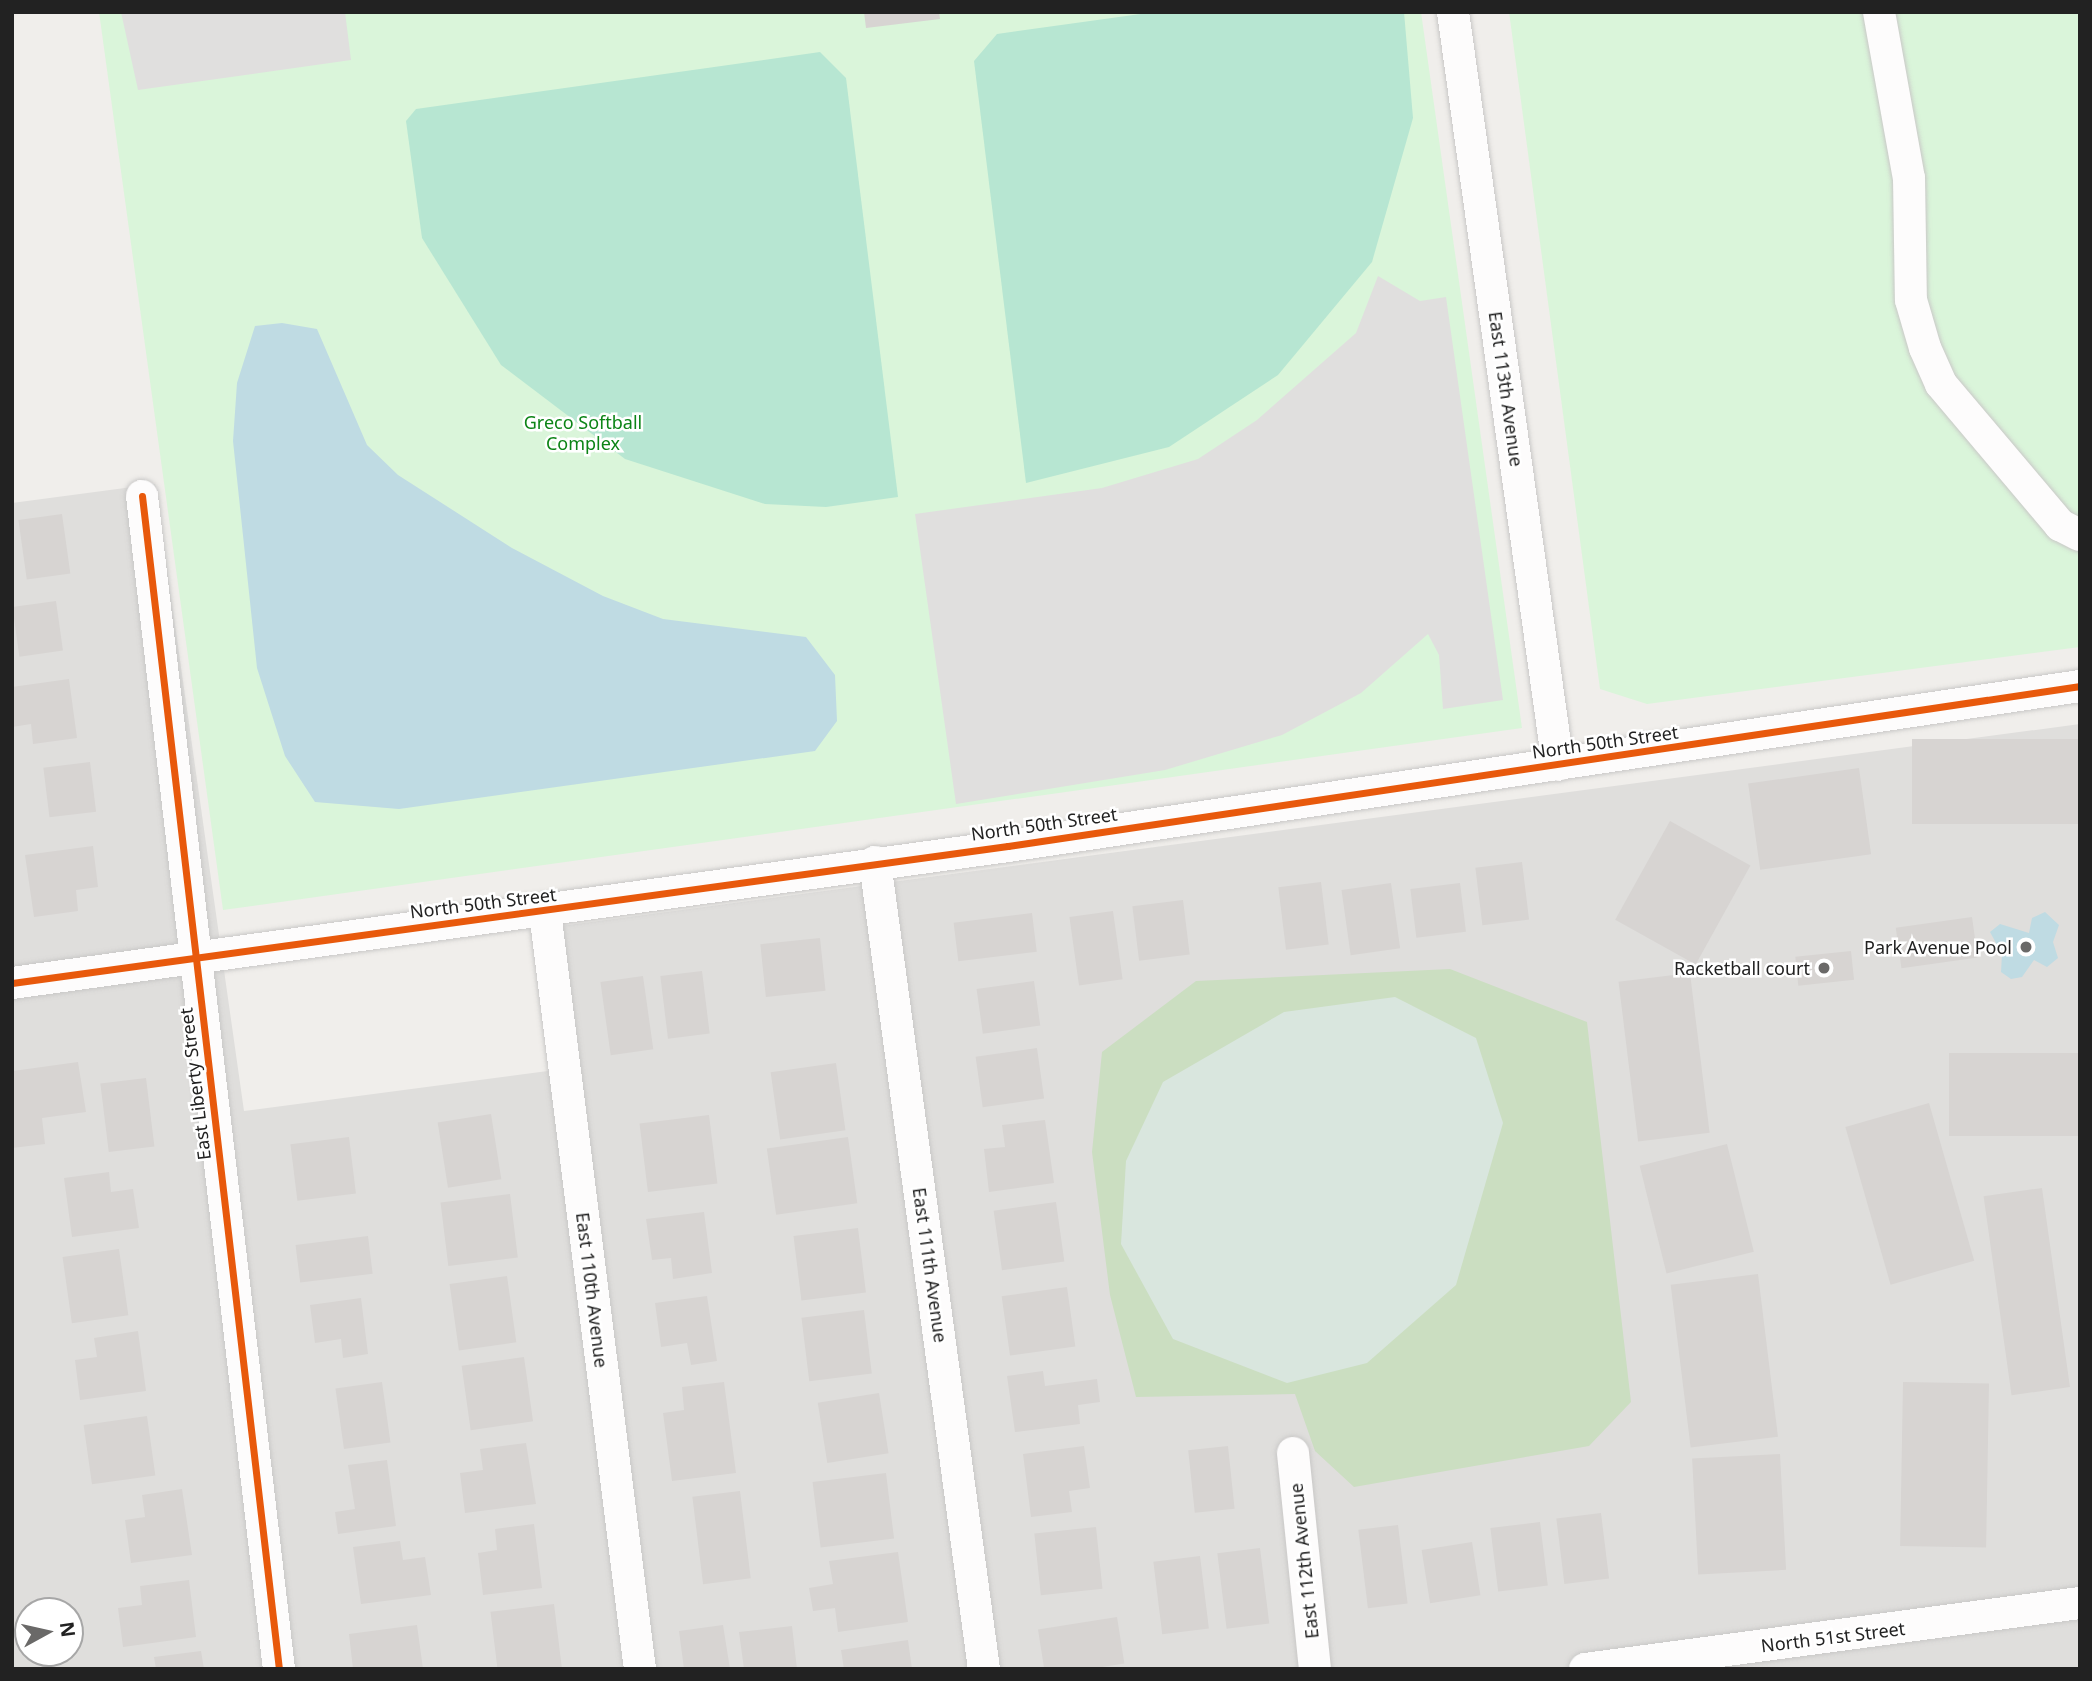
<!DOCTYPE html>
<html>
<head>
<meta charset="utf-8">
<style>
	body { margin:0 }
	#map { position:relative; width:2092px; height:1681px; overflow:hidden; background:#f0eeeb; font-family:"Noto Sans",sans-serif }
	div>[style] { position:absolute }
	.residential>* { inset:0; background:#dfdedc }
	.forest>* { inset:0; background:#cbdec1 }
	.wetland>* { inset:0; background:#d9e6de }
	.park>* { inset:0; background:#daf5da }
	.pitch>* { inset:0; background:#b7e6d2 }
	.parking>* { inset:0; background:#e0dfde }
	.water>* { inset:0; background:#bfdbe3 }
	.building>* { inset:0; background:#d7d4d2; transform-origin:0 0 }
	.roads { filter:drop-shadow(0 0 2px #c9c8c7) drop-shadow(0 0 2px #c9c8c7) }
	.minor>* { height:32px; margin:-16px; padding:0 16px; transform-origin:16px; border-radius:16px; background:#fdfcfc }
	.cycleway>* { height:7px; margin:-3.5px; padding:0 3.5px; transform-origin:3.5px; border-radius:3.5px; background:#e8590c }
	.dots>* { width:19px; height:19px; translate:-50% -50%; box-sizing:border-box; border:4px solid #fff; border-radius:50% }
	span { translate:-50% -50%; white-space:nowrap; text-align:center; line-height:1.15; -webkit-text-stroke:5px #fff; paint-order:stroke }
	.street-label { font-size:18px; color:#222 }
	.park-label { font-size:18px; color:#0c8416 }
	.poi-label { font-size:18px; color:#222 }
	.right { translate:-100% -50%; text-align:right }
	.frame { position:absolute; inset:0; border:14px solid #222; pointer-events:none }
	.north { position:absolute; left:14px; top:1597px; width:70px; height:70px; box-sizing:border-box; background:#fff; border:2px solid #a7a7a7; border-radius:50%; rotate:82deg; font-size:19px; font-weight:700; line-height:28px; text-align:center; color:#222 }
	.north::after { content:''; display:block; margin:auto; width:24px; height:32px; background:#6a6968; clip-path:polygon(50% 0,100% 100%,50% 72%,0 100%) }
</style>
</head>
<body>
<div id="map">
	<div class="residential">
		<i style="clip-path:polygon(evenodd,155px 484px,244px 1111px,578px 1067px,561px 926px,2080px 724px,2080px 1669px,12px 1669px,12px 503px,155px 484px,28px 1611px,70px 1611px,70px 1653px,28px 1653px,28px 1611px)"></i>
	</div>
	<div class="forest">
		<i style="clip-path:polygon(1450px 969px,1587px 1022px,1631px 1402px,1589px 1446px,1354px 1487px,1315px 1451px,1295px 1394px,1136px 1397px,1110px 1295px,1092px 1152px,1102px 1052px,1196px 981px)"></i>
	</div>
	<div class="wetland">
		<i style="clip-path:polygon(1395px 997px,1476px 1038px,1503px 1123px,1456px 1285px,1367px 1363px,1287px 1383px,1173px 1339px,1121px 1244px,1126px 1161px,1163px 1082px,1284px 1012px)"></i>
	</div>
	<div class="park">
		<i style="clip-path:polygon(99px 12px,1421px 12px,1522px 728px,223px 910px)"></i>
		<i style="clip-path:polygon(1509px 12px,2080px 12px,2080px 647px,1647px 704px,1600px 689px)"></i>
	</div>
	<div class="pitch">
		<i style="clip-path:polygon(1155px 12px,1404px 12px,1413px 118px,1372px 262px,1278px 375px,1169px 447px,1026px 483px,974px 61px,997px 34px)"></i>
		<i style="clip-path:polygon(820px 52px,846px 78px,898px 497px,826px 507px,765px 504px,625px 459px,501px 365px,422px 238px,406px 121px,416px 109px)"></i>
	</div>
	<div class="parking">
		<i style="clip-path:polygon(121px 12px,345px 12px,351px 60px,138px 90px)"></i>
		<i style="clip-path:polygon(1378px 276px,1420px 301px,1446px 297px,1503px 700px,1443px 709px,1439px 655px,1428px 634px,1361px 693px,1282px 735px,1165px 770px,956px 804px,915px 514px,1102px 488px,1198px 459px,1257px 420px,1356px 333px)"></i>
	</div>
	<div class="water">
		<i style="clip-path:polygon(282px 323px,317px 329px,367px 445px,398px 475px,512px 548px,603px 596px,663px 619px,806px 637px,835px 675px,837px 721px,815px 751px,399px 809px,315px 802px,285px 756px,257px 668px,233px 441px,237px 383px,255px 326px)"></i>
		<i style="clip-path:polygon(2045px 912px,2059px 925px,2053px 942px,2058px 958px,2047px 967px,2034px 960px,2022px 977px,2011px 979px,2001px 972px,2002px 954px,1990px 932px,2000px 924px,2029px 933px,2032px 918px)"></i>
	</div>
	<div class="building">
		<i style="clip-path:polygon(864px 12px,939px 12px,940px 19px,866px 28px)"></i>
		<i style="left:62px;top:514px;width:60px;height:44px;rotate:82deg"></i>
		<i style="left:56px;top:601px;width:50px;height:44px;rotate:82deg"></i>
		<i style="clip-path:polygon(69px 679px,77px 738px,33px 744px,31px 724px,12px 727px,12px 687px)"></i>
		<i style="left:2080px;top:739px;width:85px;height:168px;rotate:90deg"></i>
		<i style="left:90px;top:762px;width:50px;height:47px;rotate:83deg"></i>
		<i style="left:1859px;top:768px;width:87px;height:112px;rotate:82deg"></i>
		<i style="left:1670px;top:821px;width:92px;height:113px;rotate:29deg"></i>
		<i style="clip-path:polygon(93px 846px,98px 887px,76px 890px,78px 911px,34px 917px,25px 855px)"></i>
		<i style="left:1522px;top:862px;width:58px;height:47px;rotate:83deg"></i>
		<i style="left:1321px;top:882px;width:63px;height:43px;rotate:83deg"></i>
		<i style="left:1391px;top:883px;width:66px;height:50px;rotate:82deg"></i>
		<i style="left:1460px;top:883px;width:49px;height:50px;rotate:83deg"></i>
		<i style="left:1183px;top:900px;width:55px;height:51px;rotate:83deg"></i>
		<i style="left:1113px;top:911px;width:69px;height:44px;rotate:82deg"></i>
		<i style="left:1032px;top:913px;width:39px;height:79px;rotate:83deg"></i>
		<i style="left:1972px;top:917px;width:41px;height:77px;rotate:82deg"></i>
		<i style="left:820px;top:938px;width:53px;height:60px;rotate:84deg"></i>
		<i style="left:1851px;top:951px;width:29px;height:56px;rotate:84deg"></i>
		<i style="left:702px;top:971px;width:63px;height:42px;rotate:83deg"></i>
		<i style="left:1690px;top:973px;width:161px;height:72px;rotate:83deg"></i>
		<i style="left:643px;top:976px;width:74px;height:43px;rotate:82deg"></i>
		<i style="left:1034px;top:981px;width:45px;height:58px;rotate:82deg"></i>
		<i style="left:1037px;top:1048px;width:51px;height:62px;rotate:82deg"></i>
		<i style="left:2080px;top:1053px;width:83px;height:131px;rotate:90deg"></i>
		<i style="clip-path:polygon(78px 1062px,86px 1112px,42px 1118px,45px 1144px,12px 1148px,13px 1071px)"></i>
		<i style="left:836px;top:1063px;width:68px;height:66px;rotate:82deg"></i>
		<i style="left:146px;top:1078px;width:69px;height:46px;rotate:83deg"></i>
		<i style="left:1929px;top:1103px;width:164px;height:87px;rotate:74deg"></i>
		<i style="left:491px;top:1114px;width:66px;height:54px;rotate:81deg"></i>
		<i style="left:709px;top:1115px;width:69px;height:70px;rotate:83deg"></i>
		<i style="clip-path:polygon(1045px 1120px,1054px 1183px,989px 1192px,984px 1149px,1005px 1147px,1002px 1125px)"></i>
		<i style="left:349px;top:1137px;width:57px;height:59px;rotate:83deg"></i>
		<i style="left:848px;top:1137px;width:67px;height:82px;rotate:82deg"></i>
		<i style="left:1727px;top:1144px;width:111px;height:90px;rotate:76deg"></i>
		<i style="clip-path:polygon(109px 1172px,111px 1192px,133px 1189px,139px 1228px,72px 1237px,64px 1178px)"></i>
		<i style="left:2042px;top:1188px;width:201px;height:59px;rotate:82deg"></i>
		<i style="left:510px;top:1194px;width:64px;height:70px;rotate:83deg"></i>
		<i style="left:1056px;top:1202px;width:60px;height:63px;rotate:82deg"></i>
		<i style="clip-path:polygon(704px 1212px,712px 1273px,673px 1279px,671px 1258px,652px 1260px,646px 1219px)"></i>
		<i style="left:858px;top:1228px;width:65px;height:65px;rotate:83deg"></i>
		<i style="left:368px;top:1236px;width:38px;height:73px;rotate:83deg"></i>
		<i style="left:119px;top:1249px;width:67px;height:57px;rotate:82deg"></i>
		<i style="left:1758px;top:1274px;width:164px;height:88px;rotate:83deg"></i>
		<i style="left:507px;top:1276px;width:67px;height:58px;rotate:82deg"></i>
		<i style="left:1067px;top:1287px;width:60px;height:66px;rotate:82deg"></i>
		<i style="clip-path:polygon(707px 1296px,717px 1361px,691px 1365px,687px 1343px,661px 1347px,655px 1303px)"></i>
		<i style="clip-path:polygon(361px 1298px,368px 1354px,343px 1358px,341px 1339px,315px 1343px,310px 1305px)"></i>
		<i style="left:864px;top:1310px;width:64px;height:63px;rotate:83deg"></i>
		<i style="clip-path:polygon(138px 1331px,146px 1391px,80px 1400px,75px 1360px,97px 1357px,94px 1338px)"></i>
		<i style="left:524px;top:1357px;width:65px;height:63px;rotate:82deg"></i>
		<i style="clip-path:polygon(1043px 1371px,1045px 1386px,1097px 1379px,1100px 1402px,1078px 1405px,1080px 1424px,1015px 1432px,1007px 1376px)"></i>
		<i style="left:382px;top:1382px;width:61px;height:47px;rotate:82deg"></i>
		<i style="clip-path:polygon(724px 1382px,736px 1473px,672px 1481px,663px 1413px,684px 1410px,682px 1387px)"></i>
		<i style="left:1903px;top:1382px;width:86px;height:164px;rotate:1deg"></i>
		<i style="left:879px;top:1393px;width:61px;height:62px;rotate:81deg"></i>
		<i style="left:147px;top:1416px;width:60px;height:64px;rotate:82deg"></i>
		<i style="clip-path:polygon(526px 1443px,536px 1504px,465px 1513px,460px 1473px,483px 1470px,480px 1449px)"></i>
		<i style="clip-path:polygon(1084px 1446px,1090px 1488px,1069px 1491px,1072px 1512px,1031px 1517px,1023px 1454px)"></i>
		<i style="left:1228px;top:1446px;width:63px;height:40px;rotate:84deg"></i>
		<i style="left:1780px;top:1454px;width:116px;height:88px;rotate:87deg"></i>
		<i style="clip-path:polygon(387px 1460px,396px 1526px,338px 1534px,335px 1512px,355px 1509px,348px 1465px)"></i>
		<i style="left:886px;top:1473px;width:66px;height:74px;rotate:83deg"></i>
		<i style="clip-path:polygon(182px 1489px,192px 1555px,131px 1563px,125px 1520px,145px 1517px,142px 1495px)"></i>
		<i style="left:740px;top:1491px;width:88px;height:48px;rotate:83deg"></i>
		<i style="left:1601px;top:1513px;width:66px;height:45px;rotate:83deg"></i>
		<i style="left:1540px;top:1522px;width:64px;height:50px;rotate:83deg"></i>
		<i style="clip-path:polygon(534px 1524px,542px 1588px,483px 1595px,478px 1553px,497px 1550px,495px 1529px)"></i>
		<i style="left:1398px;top:1525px;width:79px;height:40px;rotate:83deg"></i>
		<i style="left:1096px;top:1527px;width:62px;height:62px;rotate:84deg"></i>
		<i style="clip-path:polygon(400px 1541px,403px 1560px,425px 1557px,431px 1595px,361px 1604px,353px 1547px)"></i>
		<i style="left:1472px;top:1542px;width:54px;height:51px;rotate:81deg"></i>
		<i style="left:1260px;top:1548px;width:76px;height:43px;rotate:83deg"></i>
		<i style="clip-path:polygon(898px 1552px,908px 1622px,838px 1632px,835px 1608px,813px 1611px,809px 1588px,833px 1584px,829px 1561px)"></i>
		<i style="left:1200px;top:1556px;width:73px;height:47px;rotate:83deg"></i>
		<i style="clip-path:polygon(189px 1580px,196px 1637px,123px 1647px,118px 1608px,142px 1605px,140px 1586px)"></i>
		<i style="left:554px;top:1604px;width:64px;height:64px;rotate:83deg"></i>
		<i style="left:1117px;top:1617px;width:47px;height:80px;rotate:81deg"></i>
		<i style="clip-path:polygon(417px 1625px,423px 1669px,353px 1669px,349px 1634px)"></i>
		<i style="clip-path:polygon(723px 1625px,730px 1669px,684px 1669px,679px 1631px)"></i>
		<i style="clip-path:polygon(792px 1626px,797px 1669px,744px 1669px,739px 1632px)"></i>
		<i style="clip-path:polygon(908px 1640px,912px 1669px,844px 1669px,841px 1650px)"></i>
		<i style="clip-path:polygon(201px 1651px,204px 1669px,156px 1669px,154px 1657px)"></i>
	</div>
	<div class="roads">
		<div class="minor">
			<i style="left:1453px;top:12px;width:760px;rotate:82.06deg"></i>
			<i style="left:1879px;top:12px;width:169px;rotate:79.8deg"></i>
			<i style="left:1909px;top:178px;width:122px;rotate:89.1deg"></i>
			<i style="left:1911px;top:300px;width:50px;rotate:73.7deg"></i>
			<i style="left:1925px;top:348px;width:39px;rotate:66deg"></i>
			<i style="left:1941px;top:384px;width:185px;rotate:49.8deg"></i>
			<i style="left:2060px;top:525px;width:22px;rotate:27deg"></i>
			<i style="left:142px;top:496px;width:1181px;rotate:83.34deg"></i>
			<i style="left:875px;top:862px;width:814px;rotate:82.31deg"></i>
			<i style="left:545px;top:912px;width:763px;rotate:82.85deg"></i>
			<i style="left:12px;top:983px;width:1005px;rotate:-7.83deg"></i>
			<i style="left:1008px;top:846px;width:1084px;rotate:-8.49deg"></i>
			<i style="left:1293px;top:1453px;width:217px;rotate:84.2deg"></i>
			<i style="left:1585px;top:1669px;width:499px;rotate:-7.6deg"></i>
		</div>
	</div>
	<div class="cycleway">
		<i style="left:142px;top:496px;width:1181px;rotate:83.34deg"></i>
		<i style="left:12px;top:983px;width:1005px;rotate:-7.83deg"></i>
		<i style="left:1008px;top:846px;width:1084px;rotate:-8.49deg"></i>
	</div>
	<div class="dots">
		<i style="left:2026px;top:947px;background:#6a6968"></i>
		<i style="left:1824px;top:968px;background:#6a6968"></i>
	</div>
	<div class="street-label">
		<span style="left:1506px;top:389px;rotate:82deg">East 113th Avenue</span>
		<span style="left:1605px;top:742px;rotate:-8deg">North 50th Street</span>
		<span style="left:1044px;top:824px;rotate:-8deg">North 50th Street</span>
		<span style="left:483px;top:903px;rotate:-7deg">North 50th Street</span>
		<span style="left:195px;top:1084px;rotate:-97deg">East Liberty Street</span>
		<span style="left:930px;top:1265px;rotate:82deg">East 111th Avenue</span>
		<span style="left:592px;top:1290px;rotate:83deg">East 110th Avenue</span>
		<span style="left:1304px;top:1561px;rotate:-96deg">East 112th Avenue</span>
		<span style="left:1833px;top:1637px;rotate:-7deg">North 51st Street</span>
	</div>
	<div class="park-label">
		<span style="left:583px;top:433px">Greco Softball<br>Complex</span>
	</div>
	<div class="poi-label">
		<span class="right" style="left:2012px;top:947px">Park Avenue Pool</span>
		<span class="right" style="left:1810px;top:968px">Racketball court</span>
	</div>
	<div class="frame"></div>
	<div class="north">N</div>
</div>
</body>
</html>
